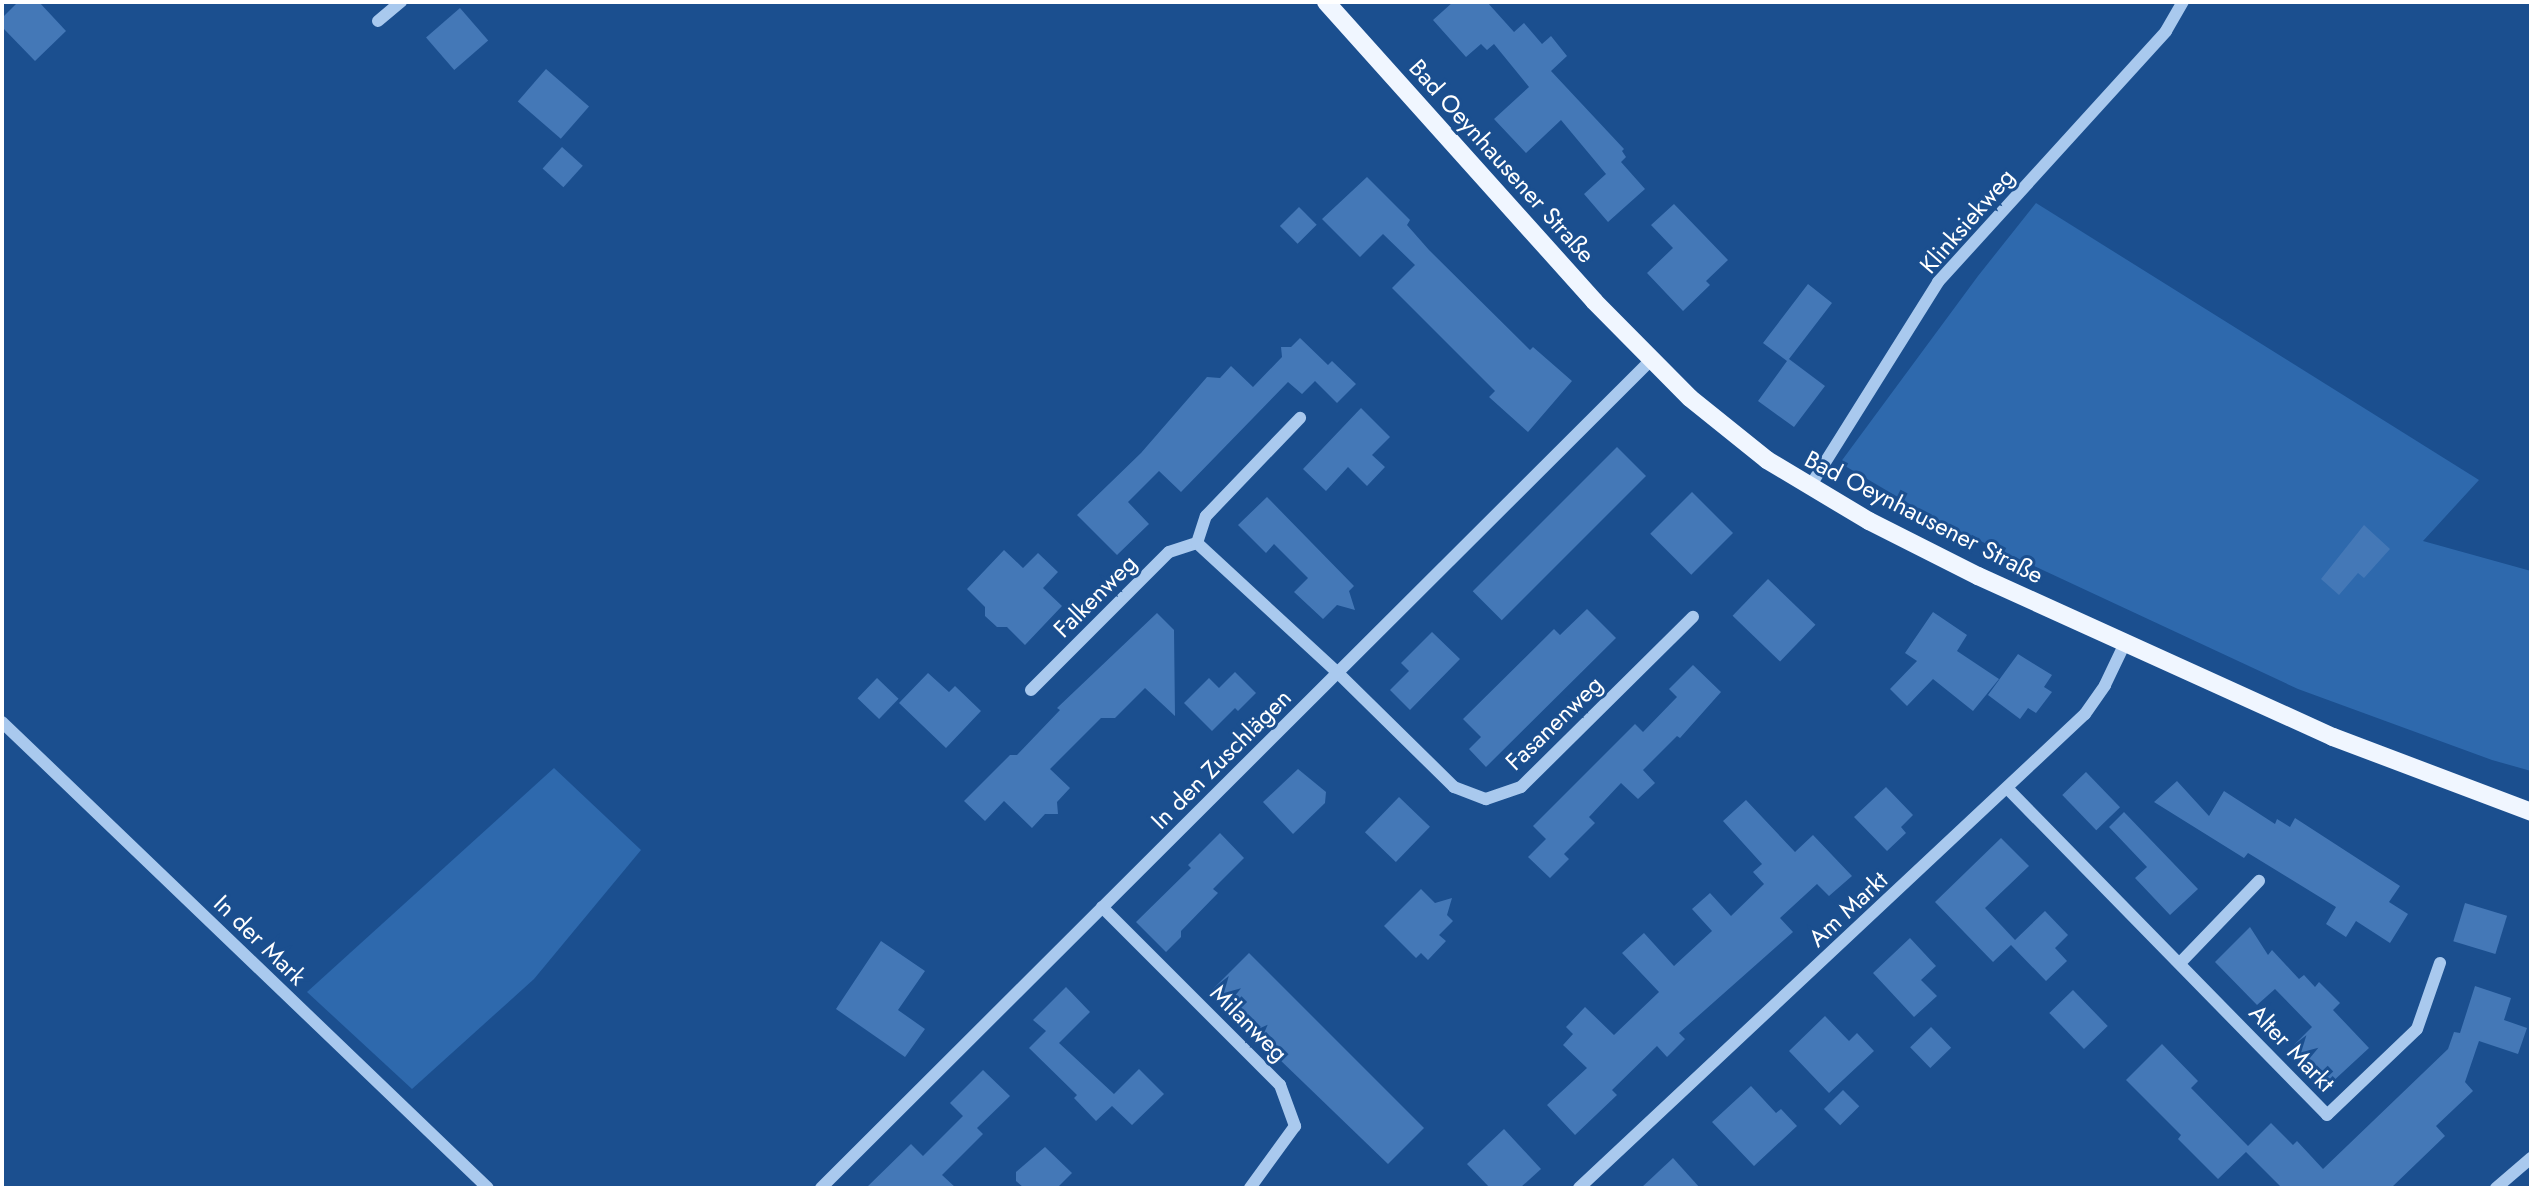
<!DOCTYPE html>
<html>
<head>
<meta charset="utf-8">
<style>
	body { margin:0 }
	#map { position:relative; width:2533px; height:1190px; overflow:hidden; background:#1b4f8f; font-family:Jost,sans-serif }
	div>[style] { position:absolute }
	.green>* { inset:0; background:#2e69ad }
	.building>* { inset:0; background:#4478b7; transform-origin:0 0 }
	.minor>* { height:12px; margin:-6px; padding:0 6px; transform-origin:6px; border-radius:6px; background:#a9c9ee }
	.major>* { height:18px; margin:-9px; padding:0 9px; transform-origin:9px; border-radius:9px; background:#f0f6ff }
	span { translate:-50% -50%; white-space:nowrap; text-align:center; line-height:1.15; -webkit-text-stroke:6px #1b4f8f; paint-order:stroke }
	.street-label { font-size:24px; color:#fff }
	.frame { position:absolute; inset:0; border:4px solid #fff; pointer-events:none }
</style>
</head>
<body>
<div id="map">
	<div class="green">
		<i style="clip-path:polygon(2036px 203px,2479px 480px,2423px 541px,2531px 571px,2531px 771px,2492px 760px,2298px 689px,1942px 523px,1840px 463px,1978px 276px)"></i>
		<i style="clip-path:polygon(554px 768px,641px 850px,534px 979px,412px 1089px,307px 992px)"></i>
	</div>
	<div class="building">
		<i style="clip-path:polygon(18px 2px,39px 2px,66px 31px,35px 61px,2px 27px,2px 18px)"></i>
		<i style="clip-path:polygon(1453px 2px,1487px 2px,1514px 32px,1524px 23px,1542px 44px,1551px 36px,1567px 56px,1551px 71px,1624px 149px,1622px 151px,1626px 157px,1621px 162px,1645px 189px,1608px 222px,1584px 194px,1606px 174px,1561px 120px,1526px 153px,1494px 119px,1529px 87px,1494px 44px,1487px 50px,1481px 44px,1466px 57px,1433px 20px)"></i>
		<i style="left:460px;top:8px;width:43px;height:45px;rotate:49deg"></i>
		<i style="left:546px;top:69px;width:57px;height:43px;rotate:41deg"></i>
		<i style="left:562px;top:147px;width:28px;height:29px;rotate:42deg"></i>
		<i style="clip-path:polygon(1367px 177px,1410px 220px,1407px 225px,1429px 250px,1530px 350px,1533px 347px,1572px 381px,1528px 432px,1489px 397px,1495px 391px,1392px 288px,1415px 265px,1383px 234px,1360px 257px,1322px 219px)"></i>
		<i style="clip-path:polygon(1674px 204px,1728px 260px,1706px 281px,1710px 285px,1683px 311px,1647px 273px,1673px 248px,1651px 225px)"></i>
		<i style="left:1299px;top:207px;width:25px;height:27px;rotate:45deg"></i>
		<i style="clip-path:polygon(1808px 284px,1832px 303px,1789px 359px,1825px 386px,1794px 427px,1758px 401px,1787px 361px,1763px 343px)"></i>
		<i style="clip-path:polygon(1300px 338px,1328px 365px,1332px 361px,1356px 384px,1337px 403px,1315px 381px,1302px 394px,1288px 382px,1181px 492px,1159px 471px,1128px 502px,1149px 524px,1117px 555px,1077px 515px,1141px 453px,1207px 377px,1220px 378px,1231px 366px,1253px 387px,1282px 357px,1281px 347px,1291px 347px)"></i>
		<i style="clip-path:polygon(1361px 408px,1390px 437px,1372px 455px,1385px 467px,1367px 486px,1348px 467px,1326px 491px,1303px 469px)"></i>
		<i style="left:1617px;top:447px;width:41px;height:204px;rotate:45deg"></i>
		<i style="left:1692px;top:492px;width:58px;height:59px;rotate:45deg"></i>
		<i style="clip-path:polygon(1267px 497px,1354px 586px,1349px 591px,1355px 610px,1337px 605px,1323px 619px,1294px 592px,1308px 578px,1274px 544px,1266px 553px,1238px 525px)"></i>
		<i style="clip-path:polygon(2364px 525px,2390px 549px,2364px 578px,2358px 573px,2339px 595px,2321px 579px)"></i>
		<i style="clip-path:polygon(1004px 550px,1023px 568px,1038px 553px,1058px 572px,1043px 588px,1062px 606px,1025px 645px,1007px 627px,997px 627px,985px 616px,985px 607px,967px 589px)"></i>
		<i style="left:1768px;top:579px;width:66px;height:51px;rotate:44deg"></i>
		<i style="clip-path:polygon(1587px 609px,1616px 638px,1486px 767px,1469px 749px,1481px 737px,1463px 719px,1554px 629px,1560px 635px)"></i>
		<i style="clip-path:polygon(1933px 612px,1967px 635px,1957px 651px,1999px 679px,1973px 711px,1933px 679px,1907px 706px,1890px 689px,1917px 661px,1905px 653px)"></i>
		<i style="clip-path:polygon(1157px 613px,1174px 630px,1175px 716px,1145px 688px,1115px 718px,1101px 718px,1050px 769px,1070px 788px,1057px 802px,1058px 814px,1045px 814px,1032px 828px,1004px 801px,985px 821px,964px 801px,1010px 755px,1017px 755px,1060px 710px,1057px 708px)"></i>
		<i style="clip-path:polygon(1432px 632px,1460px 659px,1410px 710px,1390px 690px,1409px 671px,1401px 663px)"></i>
		<i style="clip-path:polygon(2018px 654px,2052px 675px,2044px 687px,2052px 692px,2036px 713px,2028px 708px,2020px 719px,1988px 695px)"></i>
		<i style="clip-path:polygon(1693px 665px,1721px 692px,1680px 738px,1677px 736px,1643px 770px,1655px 783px,1638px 799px,1621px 783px,1589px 817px,1595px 823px,1564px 854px,1569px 859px,1550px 878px,1528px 857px,1546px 839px,1533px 826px,1635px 724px,1643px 732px,1677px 697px,1669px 689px)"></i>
		<i style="clip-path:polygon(1235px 672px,1256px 693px,1238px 711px,1235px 708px,1212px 731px,1184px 703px,1209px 678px,1219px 688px)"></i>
		<i style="clip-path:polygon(928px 673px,949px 692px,955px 686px,981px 711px,946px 748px,899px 703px)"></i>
		<i style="left:877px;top:678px;width:30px;height:28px;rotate:44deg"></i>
		<i style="clip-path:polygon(1298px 769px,1326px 792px,1325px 803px,1293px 834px,1263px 802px)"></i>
		<i style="left:2086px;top:772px;width:49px;height:33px;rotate:46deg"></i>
		<i style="clip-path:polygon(2177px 781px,2209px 816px,2224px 791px,2275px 824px,2277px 819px,2290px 827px,2295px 818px,2400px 886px,2389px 902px,2408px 914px,2390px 943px,2356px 921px,2346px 937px,2326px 924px,2336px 907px,2248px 853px,2244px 858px,2154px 802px)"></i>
		<i style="clip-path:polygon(1886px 787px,1913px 815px,1901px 827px,1906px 833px,1887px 851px,1854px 817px)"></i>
		<i style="left:1399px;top:797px;width:43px;height:49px;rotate:44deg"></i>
		<i style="clip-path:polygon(1746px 800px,1795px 852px,1813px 835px,1852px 876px,1829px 896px,1817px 884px,1780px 918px,1793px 932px,1679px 1033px,1685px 1039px,1667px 1057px,1657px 1046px,1612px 1090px,1617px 1095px,1575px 1135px,1547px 1105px,1587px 1068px,1563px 1045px,1573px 1034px,1566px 1027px,1585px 1007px,1614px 1035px,1659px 992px,1622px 953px,1644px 933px,1674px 966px,1712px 931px,1692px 909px,1710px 893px,1731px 916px,1764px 884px,1753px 872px,1762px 864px,1723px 821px)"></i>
		<i style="clip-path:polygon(2124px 812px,2198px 889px,2170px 915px,2135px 878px,2147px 867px,2109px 827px)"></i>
		<i style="clip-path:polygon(1220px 833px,1244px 858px,1213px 889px,1218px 893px,1181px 931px,1181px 937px,1166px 952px,1136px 922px,1191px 868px,1188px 865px)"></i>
		<i style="clip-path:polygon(2001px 838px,2029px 866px,1985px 908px,2015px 940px,2045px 911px,2068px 935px,2055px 948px,2067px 961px,2046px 981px,2011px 945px,1993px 962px,1935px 902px)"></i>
		<i style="clip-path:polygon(1421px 889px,1435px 903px,1452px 898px,1447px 915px,1453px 921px,1439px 935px,1446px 941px,1428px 960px,1421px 953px,1416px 958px,1384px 926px)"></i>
		<i style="left:2465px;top:903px;width:44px;height:40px;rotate:17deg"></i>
		<i style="clip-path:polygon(2250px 927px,2268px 955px,2272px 950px,2299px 979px,2304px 975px,2315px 987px,2319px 982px,2340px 1003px,2333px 1010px,2369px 1048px,2330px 1084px,2294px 1045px,2312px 1027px,2275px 989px,2257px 1005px,2215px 962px)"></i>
		<i style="clip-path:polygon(1910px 938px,1936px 966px,1921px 980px,1937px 996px,1914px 1017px,1873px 973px)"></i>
		<i style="clip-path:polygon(881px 941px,925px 971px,898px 1010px,925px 1029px,905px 1057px,836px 1009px)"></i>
		<i style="clip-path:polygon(1249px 953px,1424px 1128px,1388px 1164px,1277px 1057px,1213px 989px)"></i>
		<i style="clip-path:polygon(2475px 986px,2511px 998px,2504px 1020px,2527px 1028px,2518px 1054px,2479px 1041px,2465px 1082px,2473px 1091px,2436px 1126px,2445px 1136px,2391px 1188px,2282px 1188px,2246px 1152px,2218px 1179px,2178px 1139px,2181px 1135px,2126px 1080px,2162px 1044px,2198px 1081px,2191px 1088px,2248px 1146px,2271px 1123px,2293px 1145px,2297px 1141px,2323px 1169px,2448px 1049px,2454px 1032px,2460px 1033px)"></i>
		<i style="clip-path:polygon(1066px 987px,1090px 1012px,1059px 1043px,1114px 1094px,1139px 1069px,1164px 1094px,1132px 1125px,1112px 1106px,1096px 1121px,1074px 1098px,1077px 1095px,1029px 1048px,1046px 1031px,1033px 1020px)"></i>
		<i style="left:2073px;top:990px;width:50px;height:33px;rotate:46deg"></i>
		<i style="clip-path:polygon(1825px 1016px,1849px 1041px,1857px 1033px,1874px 1051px,1829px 1093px,1789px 1051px)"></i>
		<i style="left:1931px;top:1027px;width:29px;height:29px;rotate:46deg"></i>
		<i style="clip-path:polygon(983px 1070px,1010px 1096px,977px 1128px,983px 1134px,942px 1175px,956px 1188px,866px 1188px,911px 1144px,923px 1156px,963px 1116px,950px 1103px)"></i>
		<i style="clip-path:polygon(1751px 1086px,1776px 1113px,1781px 1109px,1797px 1126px,1754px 1166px,1712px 1122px)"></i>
		<i style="left:1843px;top:1090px;width:23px;height:27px;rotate:45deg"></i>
		<i style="clip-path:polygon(1504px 1129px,1541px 1169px,1520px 1188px,1490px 1188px,1467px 1164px)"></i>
		<i style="clip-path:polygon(1045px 1147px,1072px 1173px,1057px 1188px,1024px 1188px,1016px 1181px,1016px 1172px)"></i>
		<i style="clip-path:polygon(1673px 1158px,1700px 1188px,1641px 1188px)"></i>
	</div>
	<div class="minor">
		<i style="left:378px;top:21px;width:30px;rotate:-40deg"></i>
		<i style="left:1809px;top:488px;width:243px;rotate:-57.9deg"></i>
		<i style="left:1938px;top:282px;width:339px;rotate:-47.7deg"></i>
		<i style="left:2166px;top:31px;width:34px;rotate:-60deg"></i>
		<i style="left:1197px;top:543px;width:192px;rotate:42.7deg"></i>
		<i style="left:1338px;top:673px;width:163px;rotate:44.5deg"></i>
		<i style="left:1454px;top:787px;width:34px;rotate:21deg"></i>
		<i style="left:1486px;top:799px;width:37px;rotate:-19deg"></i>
		<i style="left:1521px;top:787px;width:242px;rotate:-44.7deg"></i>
		<i style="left:1031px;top:690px;width:195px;rotate:-45deg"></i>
		<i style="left:1169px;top:552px;width:29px;rotate:-18deg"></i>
		<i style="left:1197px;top:543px;width:28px;rotate:-72deg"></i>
		<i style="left:1206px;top:516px;width:136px;rotate:-46.2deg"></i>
		<i style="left:2px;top:722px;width:673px;rotate:43.8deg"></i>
		<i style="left:2008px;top:789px;width:456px;rotate:45.6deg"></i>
		<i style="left:2327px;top:1115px;width:124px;rotate:-43.7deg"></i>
		<i style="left:2417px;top:1029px;width:70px;rotate:-70.8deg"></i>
		<i style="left:1102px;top:907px;width:252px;rotate:45deg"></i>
		<i style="left:1280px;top:1085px;width:44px;rotate:69.9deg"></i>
		<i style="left:1295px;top:1126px;width:77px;rotate:126deg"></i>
		<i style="left:2180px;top:963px;width:114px;rotate:-46.1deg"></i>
		<i style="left:821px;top:1188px;width:1172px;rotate:-44.93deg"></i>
		<i style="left:1579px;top:1188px;width:693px;rotate:-43.13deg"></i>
		<i style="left:2085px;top:714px;width:35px;rotate:-55deg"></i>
		<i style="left:2105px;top:685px;width:47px;rotate:-64.5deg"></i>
		<i style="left:2496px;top:1188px;width:46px;rotate:-40.6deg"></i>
	</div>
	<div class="major">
		<i style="left:1326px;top:2px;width:402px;rotate:48.1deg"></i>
		<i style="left:1594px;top:301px;width:136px;rotate:45.3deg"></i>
		<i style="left:1690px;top:398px;width:99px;rotate:38.8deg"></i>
		<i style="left:1767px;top:460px;width:119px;rotate:30.9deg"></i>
		<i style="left:1869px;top:521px;width:122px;rotate:26.8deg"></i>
		<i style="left:1978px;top:576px;width:390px;rotate:24.4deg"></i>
		<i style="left:2333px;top:737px;width:212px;rotate:20.7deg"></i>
	</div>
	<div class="street-label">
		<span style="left:1502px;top:161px;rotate:48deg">Bad Oeynhausener Straße</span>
		<span style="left:1967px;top:221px;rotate:-49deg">Klinksiekweg</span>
		<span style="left:1924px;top:517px;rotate:27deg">Bad Oeynhausener Straße</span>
		<span style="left:1095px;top:596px;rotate:-45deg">Falkenweg</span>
		<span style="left:1554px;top:723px;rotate:-44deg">Fasanenweg</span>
		<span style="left:1221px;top:759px;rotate:-45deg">In den Zuschlägen</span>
		<span style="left:1848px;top:909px;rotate:-43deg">Am Markt</span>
		<span style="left:260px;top:940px;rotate:44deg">In der Mark</span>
		<span style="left:1249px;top:1023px;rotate:45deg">Milanweg</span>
		<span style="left:2292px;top:1048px;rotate:46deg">Alter Markt</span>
	</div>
	<div class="frame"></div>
</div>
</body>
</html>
